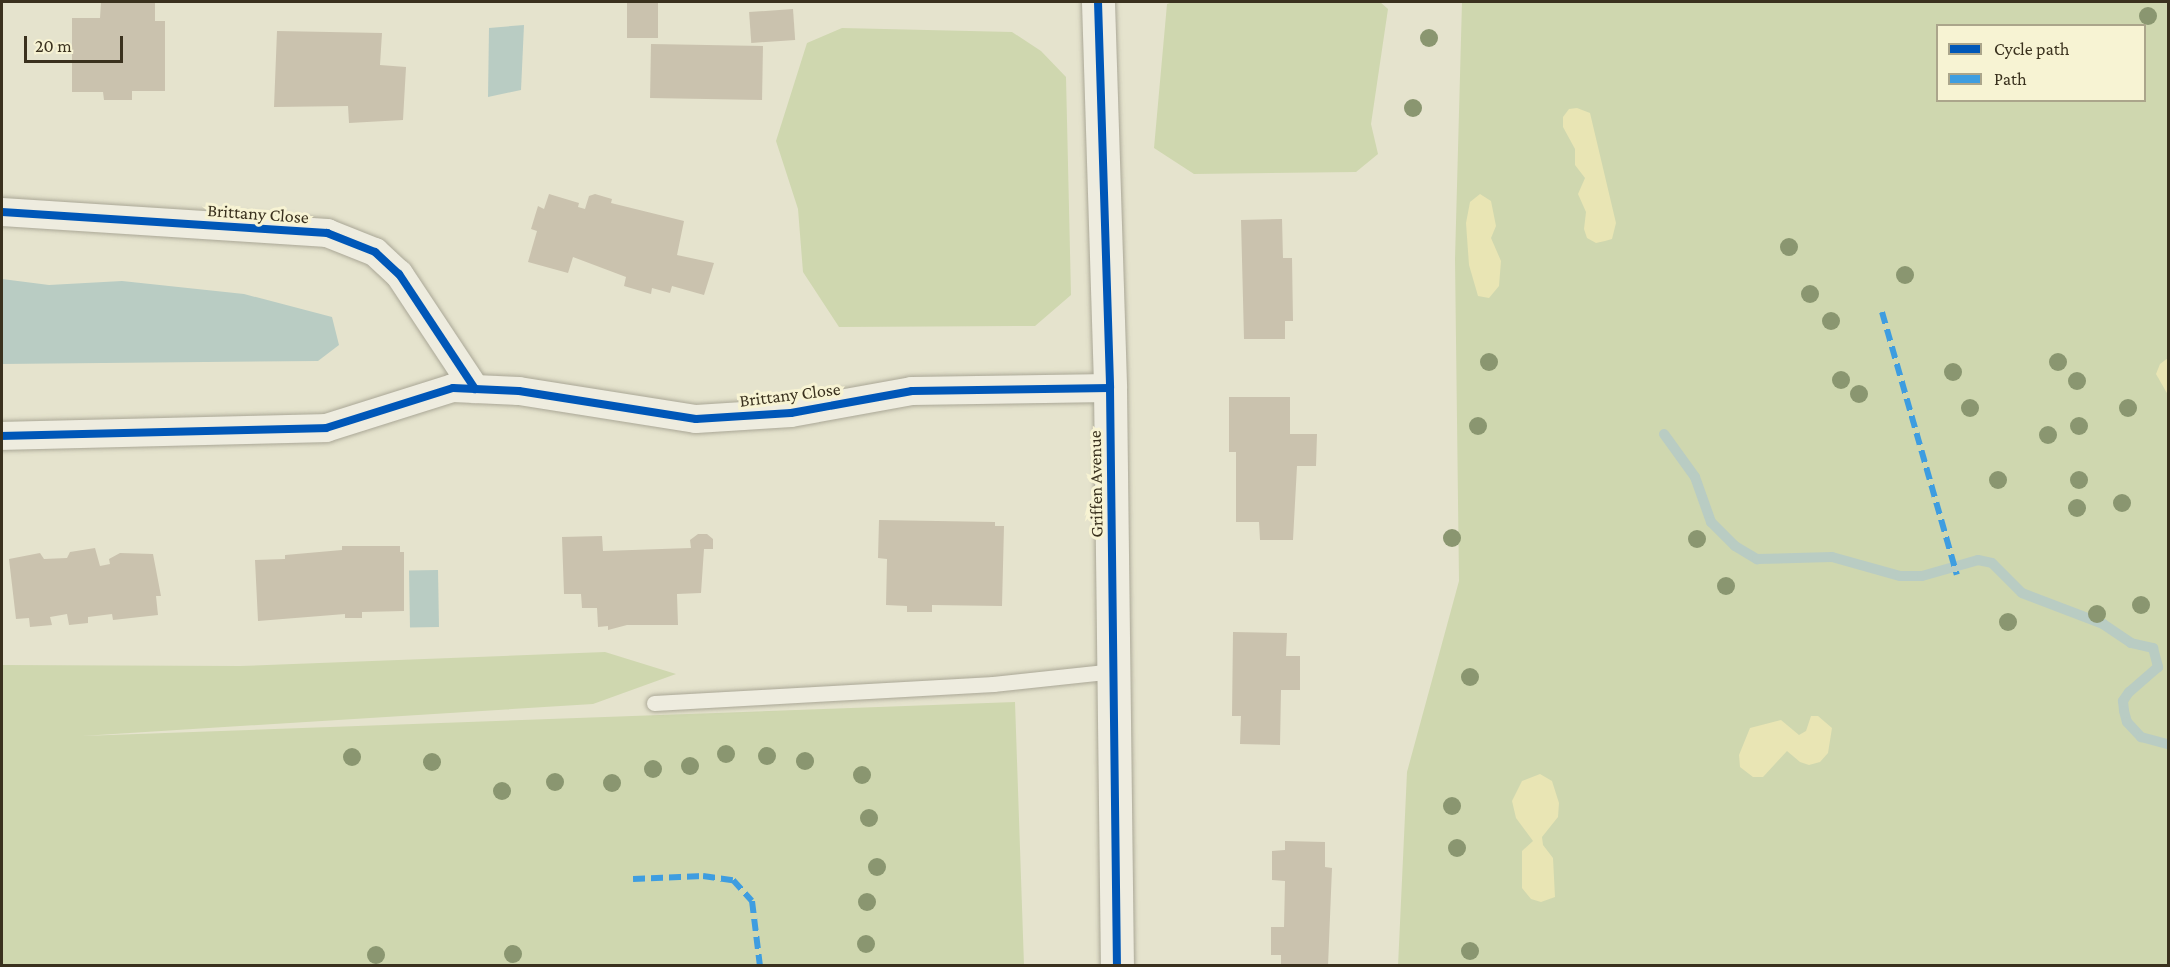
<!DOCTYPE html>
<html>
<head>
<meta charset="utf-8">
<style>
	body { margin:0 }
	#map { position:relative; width:2170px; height:967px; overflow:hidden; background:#e5e3cd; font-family:"Crimson Pro",serif }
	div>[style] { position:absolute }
	.green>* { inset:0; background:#cfd7af }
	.sand>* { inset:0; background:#e9e5b4 }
	.water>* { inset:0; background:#b9ccc3; transform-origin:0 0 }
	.stream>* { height:10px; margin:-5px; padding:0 5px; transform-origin:5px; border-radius:5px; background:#b9ccc3 }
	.building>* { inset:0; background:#cac2ae; transform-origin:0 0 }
	.roads { filter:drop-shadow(0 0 2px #aaa796) drop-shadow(0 0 2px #aaa796) }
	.lane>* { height:15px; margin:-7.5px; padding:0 7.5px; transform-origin:7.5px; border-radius:7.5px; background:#eeecdf }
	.street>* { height:28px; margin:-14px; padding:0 14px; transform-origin:14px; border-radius:14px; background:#eeecdf }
	.secondary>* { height:33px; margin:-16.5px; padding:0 16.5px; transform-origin:16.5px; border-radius:16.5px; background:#eeecdf }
	.quiet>* { height:6px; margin-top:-3px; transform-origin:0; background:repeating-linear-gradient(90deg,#3e9de0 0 12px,transparent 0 18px) }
	.cycleway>* { height:8px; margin:-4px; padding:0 4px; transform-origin:4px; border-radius:4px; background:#0057b8 }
	.trees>* { width:18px; height:18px; margin:-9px; border-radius:50%; background:#8a9670 }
	span { translate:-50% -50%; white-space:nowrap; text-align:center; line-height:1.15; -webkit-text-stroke:6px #f7f3d3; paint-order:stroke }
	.street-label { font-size:18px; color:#3a311e }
	.frame { position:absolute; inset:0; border:3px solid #3a311e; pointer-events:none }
	.legend { position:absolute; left:1936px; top:24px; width:210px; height:78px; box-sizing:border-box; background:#f7f3d3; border:2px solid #aba58b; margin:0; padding:8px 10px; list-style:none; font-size:18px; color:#3a311e }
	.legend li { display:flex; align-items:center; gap:12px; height:30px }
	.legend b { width:30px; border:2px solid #aba58b }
	.scale { position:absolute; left:24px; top:36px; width:99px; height:27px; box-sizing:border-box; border:3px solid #3a311e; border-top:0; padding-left:8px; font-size:18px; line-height:21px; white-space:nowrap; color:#3a311e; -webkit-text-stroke:4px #f7f3d3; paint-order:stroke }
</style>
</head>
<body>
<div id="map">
	<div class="green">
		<i style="clip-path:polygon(1173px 2px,1380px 2px,1388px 9px,1371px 124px,1378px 154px,1356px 172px,1194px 174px,1154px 148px,1167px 4px)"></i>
		<i style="clip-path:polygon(evenodd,1462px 2px,2168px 2px,2168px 965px,1398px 966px,1407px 772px,1459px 581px,1455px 259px,1462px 2px,1938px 26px,2144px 26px,2144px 100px,1938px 100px,1938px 26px)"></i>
		<i style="clip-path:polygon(842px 28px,1012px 32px,1041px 51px,1066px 77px,1071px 295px,1035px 326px,839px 327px,803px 272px,798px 209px,776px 141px,807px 43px)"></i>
		<i style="clip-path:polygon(605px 652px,676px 674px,593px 704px,82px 736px,1015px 702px,1024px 965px,2px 965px,2px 665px,240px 666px)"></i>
	</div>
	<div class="sand">
		<i style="clip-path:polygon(1577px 108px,1590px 113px,1616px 223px,1612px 239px,1605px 241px,1596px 243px,1587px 238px,1584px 229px,1586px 212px,1578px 194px,1585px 178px,1575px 165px,1575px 149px,1563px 127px,1563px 117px,1569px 109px)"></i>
		<i style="clip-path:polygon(1480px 194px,1491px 201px,1496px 226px,1491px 238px,1501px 261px,1499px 286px,1489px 298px,1478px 296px,1469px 265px,1466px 223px,1470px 202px)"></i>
		<i style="clip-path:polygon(2168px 358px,2168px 395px,2156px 374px,2160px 364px)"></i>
		<i style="clip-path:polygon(1811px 716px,1818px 716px,1832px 728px,1828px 753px,1820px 762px,1809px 765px,1800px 762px,1787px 751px,1763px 777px,1753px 777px,1740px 767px,1739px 755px,1750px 728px,1781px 720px,1799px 735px,1806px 731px)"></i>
		<i style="clip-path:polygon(1540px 774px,1552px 781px,1559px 803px,1558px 817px,1542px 837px,1543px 845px,1553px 858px,1555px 897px,1541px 902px,1531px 899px,1522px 888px,1522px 851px,1533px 841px,1516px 818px,1512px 801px,1522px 781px)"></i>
	</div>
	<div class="water">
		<i style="clip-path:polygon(524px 25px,521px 90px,488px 97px,489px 28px)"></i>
		<i style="clip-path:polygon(2px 279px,49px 285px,122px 281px,244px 294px,332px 317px,339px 345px,318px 361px,2px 364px)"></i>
		<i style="left:438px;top:570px;width:57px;height:29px;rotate:89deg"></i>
	</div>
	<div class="stream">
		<i style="left:1664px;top:434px;width:53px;rotate:54.2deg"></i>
		<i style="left:1695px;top:477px;width:48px;rotate:70.4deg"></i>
		<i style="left:1711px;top:522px;width:34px;rotate:45deg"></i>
		<i style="left:1735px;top:546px;width:26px;rotate:31deg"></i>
		<i style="left:1757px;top:559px;width:75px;rotate:-1.5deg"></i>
		<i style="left:1832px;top:557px;width:71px;rotate:15.6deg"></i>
		<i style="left:1900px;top:576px;width:22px"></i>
		<i style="left:1922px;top:576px;width:58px;rotate:-15.9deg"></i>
		<i style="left:1978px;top:560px;width:14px;rotate:12deg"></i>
		<i style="left:1992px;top:563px;width:42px;rotate:45deg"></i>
		<i style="left:2022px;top:593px;width:87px;rotate:20.9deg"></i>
		<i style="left:2103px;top:624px;width:34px;rotate:34deg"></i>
		<i style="left:2131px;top:643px;width:23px;rotate:13deg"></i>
		<i style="left:2153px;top:648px;width:20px;rotate:75deg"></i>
		<i style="left:2158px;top:667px;width:38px;rotate:139deg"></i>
		<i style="left:2129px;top:692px;width:11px;rotate:124deg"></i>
		<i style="left:2123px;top:701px;width:10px;rotate:84deg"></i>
		<i style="left:2124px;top:711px;width:11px;rotate:75deg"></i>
		<i style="left:2127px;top:722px;width:21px;rotate:47deg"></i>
		<i style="left:2141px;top:737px;width:28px;rotate:15deg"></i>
	</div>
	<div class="building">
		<i style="clip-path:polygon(101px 2px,155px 2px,155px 21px,165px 21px,165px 91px,132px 91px,132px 100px,104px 100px,103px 92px,72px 92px,72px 18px,100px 18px)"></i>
		<i style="left:627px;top:2px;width:31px;height:36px"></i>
		<i style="left:793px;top:9px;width:31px;height:44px;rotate:86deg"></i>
		<i style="clip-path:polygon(277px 31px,382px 33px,380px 65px,406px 67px,403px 120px,349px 123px,348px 106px,274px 107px)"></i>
		<i style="left:651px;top:44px;width:112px;height:54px;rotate:1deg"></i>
		<i style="clip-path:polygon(549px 194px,579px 203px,578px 207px,585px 209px,589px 196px,595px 194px,612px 199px,611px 203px,684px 221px,677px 255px,714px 263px,704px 295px,672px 286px,670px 293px,652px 288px,651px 294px,624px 286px,626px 277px,573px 257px,568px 273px,528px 262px,537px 231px,531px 229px,538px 206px,544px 209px)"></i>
		<i style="clip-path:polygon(1282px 219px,1283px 258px,1292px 258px,1293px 321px,1285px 321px,1285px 339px,1244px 339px,1241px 220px)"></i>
		<i style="clip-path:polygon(1229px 397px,1290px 397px,1290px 434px,1317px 434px,1316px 466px,1297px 466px,1293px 540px,1260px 540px,1259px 522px,1236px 522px,1236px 452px,1229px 452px)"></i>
		<i style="clip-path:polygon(879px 520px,995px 522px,995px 526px,1004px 526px,1002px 606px,932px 605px,932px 612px,907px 612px,907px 606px,886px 605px,887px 559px,878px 558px)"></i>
		<i style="clip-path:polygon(698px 534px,707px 534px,713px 539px,713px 549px,704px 549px,701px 593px,677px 594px,678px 625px,627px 625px,608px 630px,608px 626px,598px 627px,597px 608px,582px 608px,581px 594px,564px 594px,562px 537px,602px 536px,603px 551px,691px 548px,690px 540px)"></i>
		<i style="clip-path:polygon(342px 546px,400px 546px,400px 552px,404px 552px,404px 611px,362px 612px,362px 618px,345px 618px,345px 614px,258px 621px,255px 560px,285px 559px,285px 555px,342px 550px)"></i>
		<i style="clip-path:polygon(95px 548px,100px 566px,110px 564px,109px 559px,120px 553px,153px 554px,161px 596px,156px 596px,158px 615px,113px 620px,112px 614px,88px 617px,88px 623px,69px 625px,67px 614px,50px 617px,52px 625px,30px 627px,29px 618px,16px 619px,9px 559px,40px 553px,44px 559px,67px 558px,70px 552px)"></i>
		<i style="clip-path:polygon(1233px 632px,1287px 633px,1286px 656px,1300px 656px,1300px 690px,1281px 690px,1280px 745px,1240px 744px,1241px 716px,1232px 716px)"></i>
		<i style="clip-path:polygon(1285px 841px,1325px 842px,1325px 867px,1332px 868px,1328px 966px,1281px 966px,1281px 955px,1271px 955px,1271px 927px,1284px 927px,1285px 881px,1272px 880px,1272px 851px,1285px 850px)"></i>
	</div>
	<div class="roads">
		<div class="lane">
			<i style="left:654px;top:703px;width:340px;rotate:-3.2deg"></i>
			<i style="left:993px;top:684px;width:122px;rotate:-6.1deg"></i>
		</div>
		<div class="street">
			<i style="left:2px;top:212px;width:326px;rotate:3.7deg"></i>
			<i style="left:327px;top:233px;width:52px;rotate:21.6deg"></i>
			<i style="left:375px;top:252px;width:33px;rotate:43deg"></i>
			<i style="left:399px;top:274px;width:138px;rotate:56.5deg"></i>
			<i style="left:2px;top:436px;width:324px;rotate:-1.4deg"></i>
			<i style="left:326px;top:428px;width:133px;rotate:-17.5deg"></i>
			<i style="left:453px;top:388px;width:66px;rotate:2.6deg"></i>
			<i style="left:519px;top:391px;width:179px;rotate:9deg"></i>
			<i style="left:696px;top:419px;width:95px;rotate:-3.6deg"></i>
			<i style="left:791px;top:413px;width:123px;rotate:-10.3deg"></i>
			<i style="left:912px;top:391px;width:198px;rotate:-0.9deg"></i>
		</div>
		<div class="secondary">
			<i style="left:1098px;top:2px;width:386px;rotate:88.2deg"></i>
			<i style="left:1110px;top:388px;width:578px;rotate:89.31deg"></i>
		</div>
	</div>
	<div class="quiet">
		<i style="left:1882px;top:312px;width:273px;rotate:74.1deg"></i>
		<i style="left:633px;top:879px;width:70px;rotate:-2.5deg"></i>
		<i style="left:703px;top:876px;width:30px;rotate:8deg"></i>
		<i style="left:733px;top:880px;width:28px;rotate:48deg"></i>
		<i style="left:752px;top:901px;width:65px;rotate:83deg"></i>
	</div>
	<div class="cycleway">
		<i style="left:1098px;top:2px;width:386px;rotate:88.2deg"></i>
		<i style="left:1110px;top:388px;width:578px;rotate:89.31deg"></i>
		<i style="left:2px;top:212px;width:326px;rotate:3.7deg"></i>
		<i style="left:327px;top:233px;width:52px;rotate:21.6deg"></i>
		<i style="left:375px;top:252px;width:33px;rotate:43deg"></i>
		<i style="left:399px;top:274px;width:138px;rotate:56.5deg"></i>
		<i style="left:2px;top:436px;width:324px;rotate:-1.4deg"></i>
		<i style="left:326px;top:428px;width:133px;rotate:-17.5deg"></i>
		<i style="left:453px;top:388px;width:66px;rotate:2.6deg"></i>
		<i style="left:519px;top:391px;width:179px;rotate:9deg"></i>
		<i style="left:696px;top:419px;width:95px;rotate:-3.6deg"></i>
		<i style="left:791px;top:413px;width:123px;rotate:-10.3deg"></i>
		<i style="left:912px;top:391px;width:198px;rotate:-0.9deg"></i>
	</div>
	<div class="trees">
		<i style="left:2148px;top:16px"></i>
		<i style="left:1429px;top:38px"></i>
		<i style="left:1413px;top:108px"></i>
		<i style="left:1789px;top:247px"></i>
		<i style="left:1905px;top:275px"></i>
		<i style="left:1810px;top:294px"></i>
		<i style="left:1831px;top:321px"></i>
		<i style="left:1489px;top:362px"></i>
		<i style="left:2058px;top:362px"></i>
		<i style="left:1953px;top:372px"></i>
		<i style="left:1841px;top:380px"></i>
		<i style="left:2077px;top:381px"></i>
		<i style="left:1859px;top:394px"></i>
		<i style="left:1970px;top:408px"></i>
		<i style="left:2128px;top:408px"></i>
		<i style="left:1478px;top:426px"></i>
		<i style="left:2079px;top:426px"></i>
		<i style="left:2048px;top:435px"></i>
		<i style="left:1998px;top:480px"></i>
		<i style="left:2079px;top:480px"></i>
		<i style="left:2122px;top:503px"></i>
		<i style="left:2077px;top:508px"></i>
		<i style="left:1452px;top:538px"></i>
		<i style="left:1697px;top:539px"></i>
		<i style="left:1726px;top:586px"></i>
		<i style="left:2141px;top:605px"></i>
		<i style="left:2097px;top:614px"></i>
		<i style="left:2008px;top:622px"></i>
		<i style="left:1470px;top:677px"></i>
		<i style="left:726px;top:754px"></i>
		<i style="left:767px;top:756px"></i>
		<i style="left:352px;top:757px"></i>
		<i style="left:805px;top:761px"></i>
		<i style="left:432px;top:762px"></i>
		<i style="left:690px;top:766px"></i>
		<i style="left:653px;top:769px"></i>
		<i style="left:862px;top:775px"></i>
		<i style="left:555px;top:782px"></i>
		<i style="left:612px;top:783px"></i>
		<i style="left:502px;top:791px"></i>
		<i style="left:1452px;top:806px"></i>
		<i style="left:869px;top:818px"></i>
		<i style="left:1457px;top:848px"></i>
		<i style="left:877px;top:867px"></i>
		<i style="left:867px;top:902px"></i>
		<i style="left:866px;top:944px"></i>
		<i style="left:1470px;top:951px"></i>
		<i style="left:513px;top:954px"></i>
		<i style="left:376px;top:955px"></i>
	</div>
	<div class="street-label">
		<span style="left:258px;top:214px;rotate:4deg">Brittany Close</span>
		<span style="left:790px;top:395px;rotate:-7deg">Brittany Close</span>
		<span style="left:1096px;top:484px;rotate:-91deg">Griffen Avenue</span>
	</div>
	<div class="frame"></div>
	<ul class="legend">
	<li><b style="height:8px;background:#0057b8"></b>Cycle path</li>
	<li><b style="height:8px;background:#3e9de0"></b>Path</li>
	</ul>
	<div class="scale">20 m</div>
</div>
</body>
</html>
